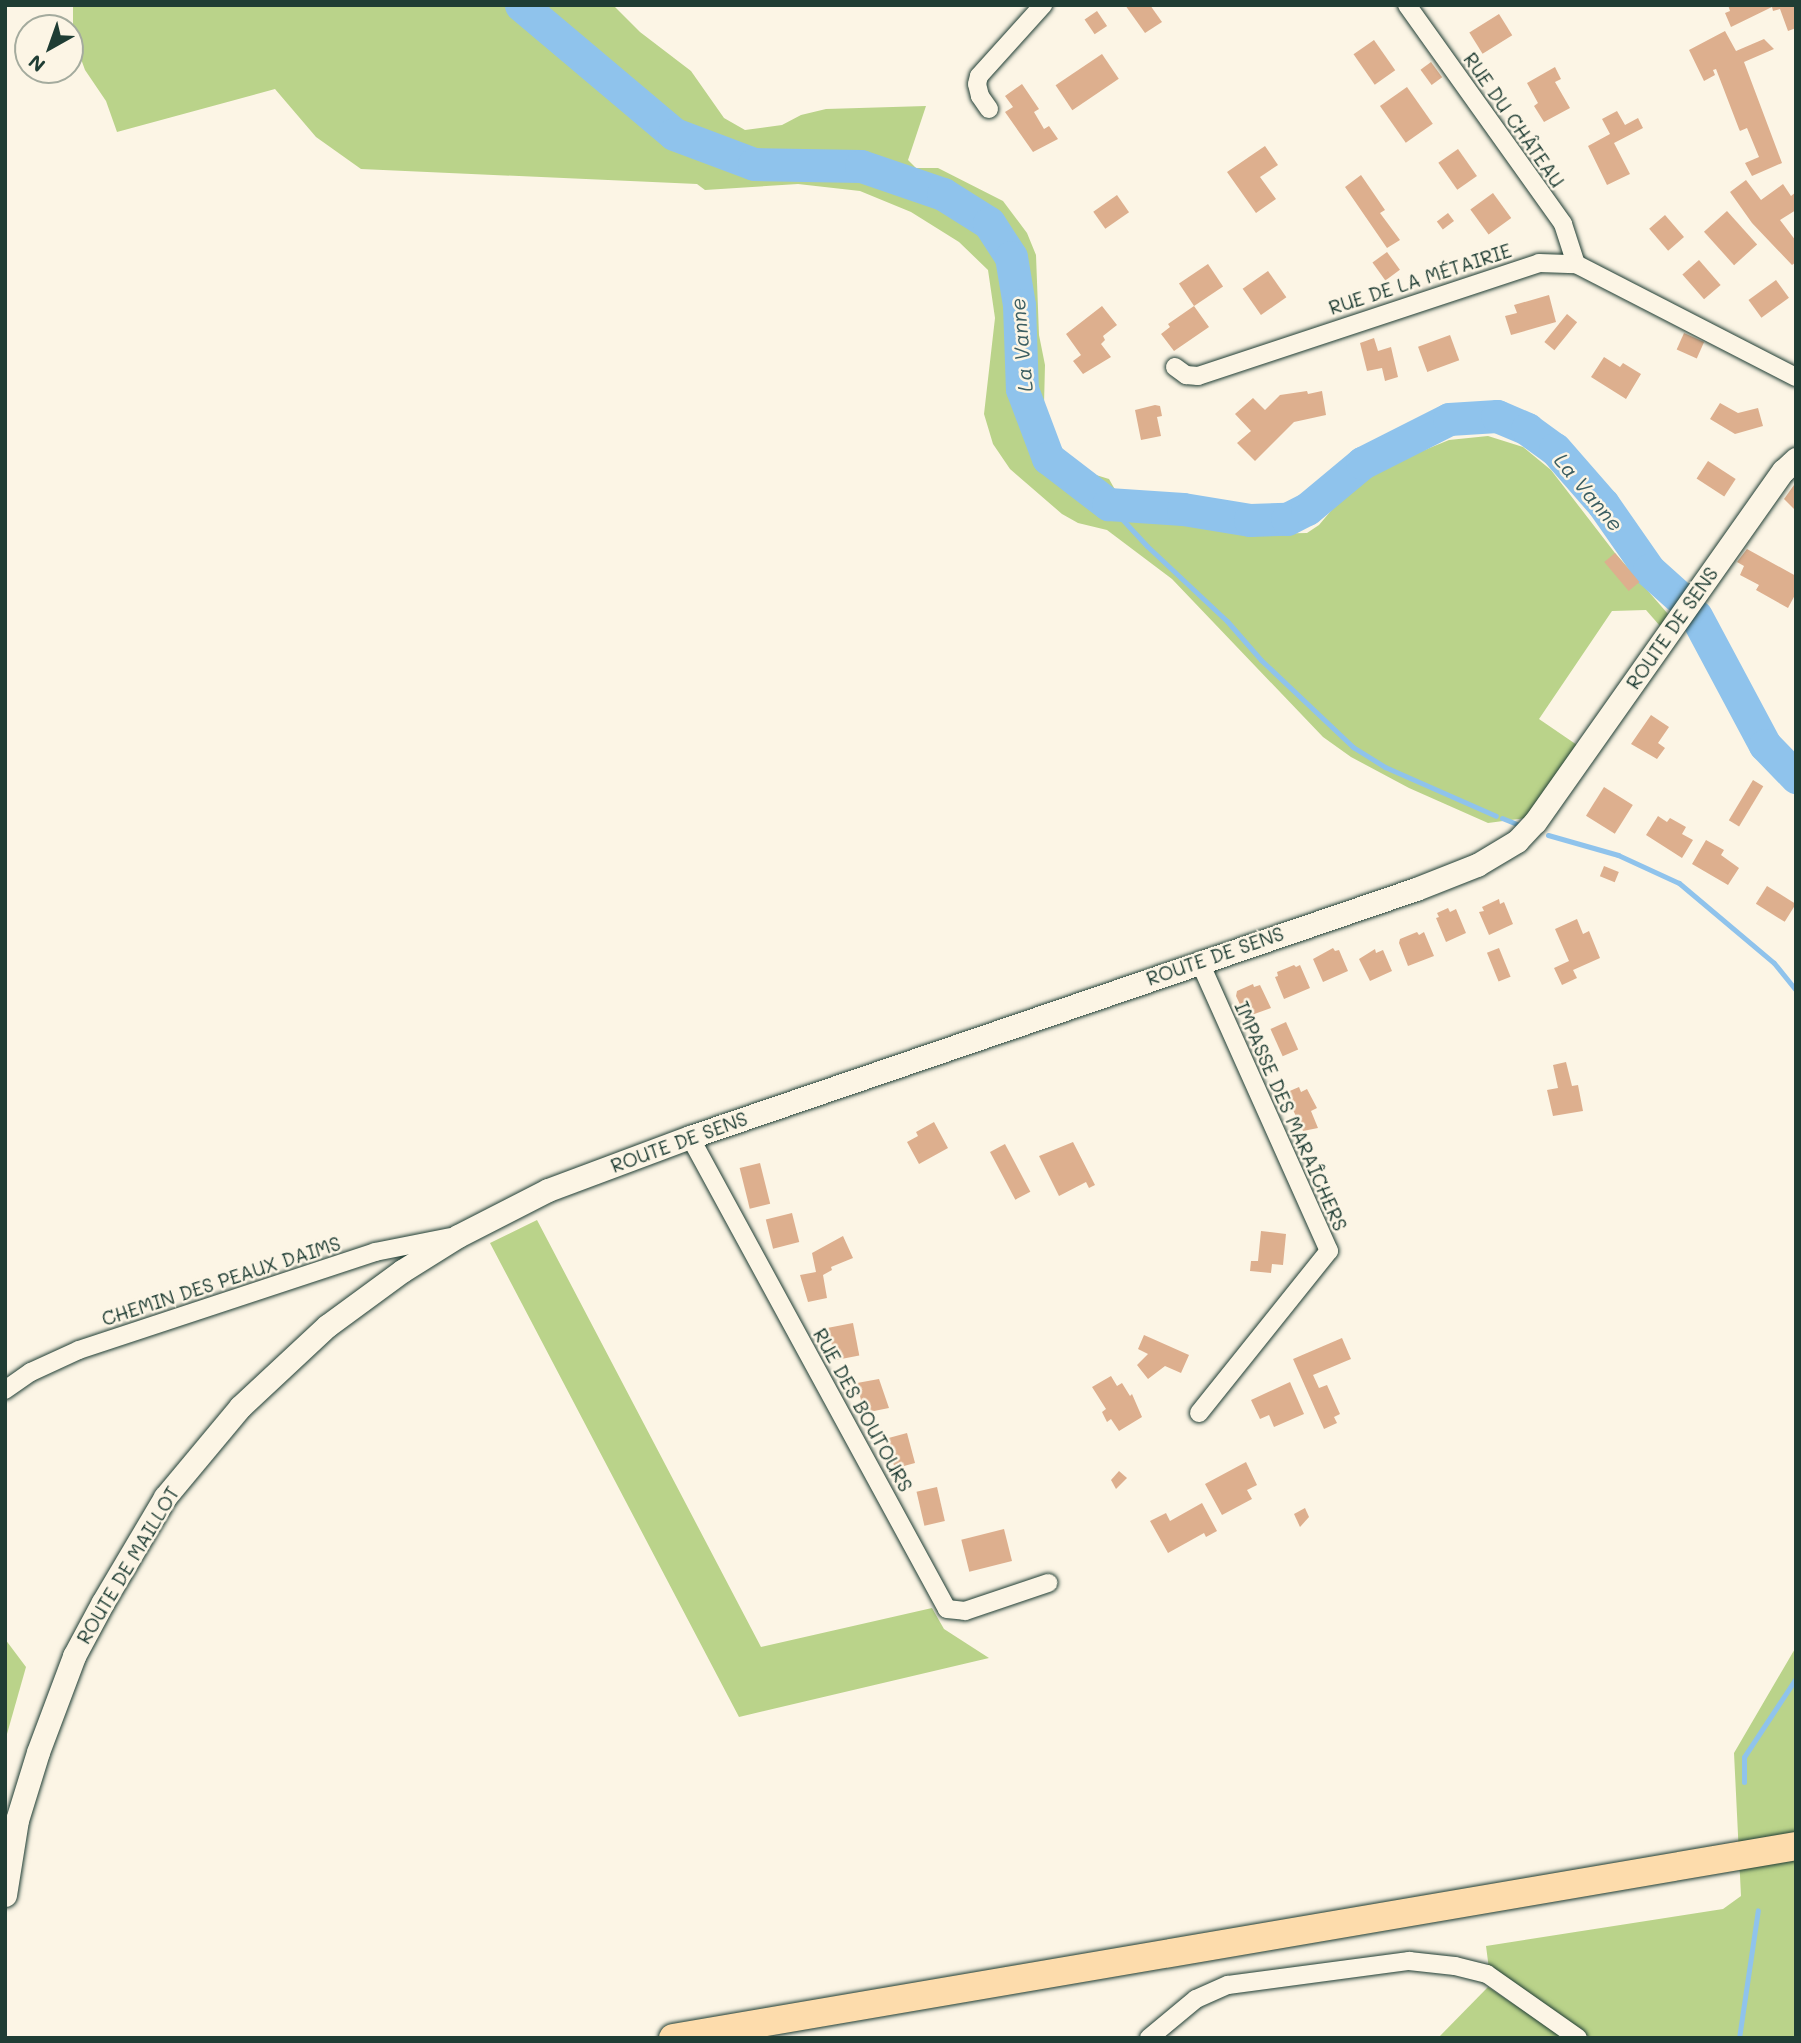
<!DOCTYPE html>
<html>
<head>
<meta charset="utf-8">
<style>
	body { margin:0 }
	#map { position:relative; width:1801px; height:2043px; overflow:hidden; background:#fcf5e5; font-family:Mali,sans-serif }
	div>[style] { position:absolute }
	.green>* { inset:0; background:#bad38a }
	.stream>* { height:5px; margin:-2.5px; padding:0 2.5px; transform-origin:2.5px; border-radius:2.5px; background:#8fc3ec }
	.river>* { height:33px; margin:-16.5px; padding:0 16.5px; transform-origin:16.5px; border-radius:16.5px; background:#8fc3ec }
	.building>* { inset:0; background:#ddaf8e; transform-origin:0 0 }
	.roads { filter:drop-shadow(0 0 2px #1f3d34) drop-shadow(0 0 2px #1f3d34) }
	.minor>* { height:18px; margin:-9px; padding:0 9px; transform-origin:9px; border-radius:9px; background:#fcf5e5 }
	.tertiary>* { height:23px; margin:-11.5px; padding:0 11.5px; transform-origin:11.5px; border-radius:11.5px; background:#fcf5e5 }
	.primary>* { height:28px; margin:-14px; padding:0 14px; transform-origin:14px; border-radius:14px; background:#fddcac }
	span { translate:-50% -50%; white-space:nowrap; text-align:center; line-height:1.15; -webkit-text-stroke:5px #fcf5e5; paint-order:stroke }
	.street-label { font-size:19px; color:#1f3d34 }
	.water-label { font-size:21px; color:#3b5e62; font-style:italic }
	.frame { position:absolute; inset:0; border:7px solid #1f3d34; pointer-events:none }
	.north { position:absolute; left:14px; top:14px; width:70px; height:70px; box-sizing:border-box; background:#fcf5e5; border:2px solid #a4ab9e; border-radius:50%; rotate:220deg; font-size:19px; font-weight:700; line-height:28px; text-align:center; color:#1f3d34 }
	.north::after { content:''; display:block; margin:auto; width:24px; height:32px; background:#1f3d34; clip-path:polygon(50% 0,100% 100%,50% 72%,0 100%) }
</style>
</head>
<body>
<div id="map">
	<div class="green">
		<i style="clip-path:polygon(73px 5px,613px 5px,640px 32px,691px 71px,724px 118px,745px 130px,782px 125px,801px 115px,826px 109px,926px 106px,908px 160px,916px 168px,938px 168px,1003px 201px,1027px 233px,1036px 255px,1039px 335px,1045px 365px,1044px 405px,1055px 437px,1066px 455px,1096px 475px,1109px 479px,1130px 516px,1254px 534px,1307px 533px,1319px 525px,1346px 493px,1388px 465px,1449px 440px,1488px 436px,1523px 447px,1551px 470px,1615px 553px,1668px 614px,1660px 626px,1646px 610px,1612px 611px,1539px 719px,1577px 745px,1526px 818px,1488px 823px,1409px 788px,1351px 757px,1323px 737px,1172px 579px,1107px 530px,1078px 523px,1062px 514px,1010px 469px,993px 444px,984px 414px,995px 318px,988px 270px,959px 242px,911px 212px,860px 191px,798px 184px,705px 190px,697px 184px,361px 169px,316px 137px,275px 89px,117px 132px,106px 101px,85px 70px,73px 37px)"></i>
		<i style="clip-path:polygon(537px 1220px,761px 1647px,932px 1608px,944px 1629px,989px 1658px,739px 1717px,490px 1243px)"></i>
		<i style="clip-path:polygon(5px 1639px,26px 1667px,5px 1741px)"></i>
		<i style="clip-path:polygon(1796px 1647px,1796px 2038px,1591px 2038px,1489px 1969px,1486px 1946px,1723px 1909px,1741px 1896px,1734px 1753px)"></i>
		<i style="clip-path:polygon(1488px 1987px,1565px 2038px,1438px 2038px)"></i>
	</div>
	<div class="stream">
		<i style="left:1108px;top:504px;width:57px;rotate:47.1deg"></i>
		<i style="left:1147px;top:546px;width:110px;rotate:43.2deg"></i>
		<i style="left:1227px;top:621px;width:52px;rotate:48.9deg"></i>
		<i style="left:1261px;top:660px;width:127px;rotate:43.4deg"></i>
		<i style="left:1353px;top:747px;width:38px;rotate:32deg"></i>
		<i style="left:1385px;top:767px;width:121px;rotate:23.8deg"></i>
		<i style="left:1502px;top:818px;width:18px;rotate:22deg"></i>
		<i style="left:1548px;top:835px;width:73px;rotate:15.9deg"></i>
		<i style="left:1618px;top:855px;width:67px;rotate:24.7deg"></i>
		<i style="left:1679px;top:883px;width:124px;rotate:40.1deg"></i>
		<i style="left:1774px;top:963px;width:35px;rotate:51deg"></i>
		<i style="left:1744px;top:1782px;width:25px;rotate:-90deg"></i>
		<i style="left:1744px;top:1757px;width:95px;rotate:-56.6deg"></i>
		<i style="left:1739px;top:2038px;width:129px;rotate:-81.6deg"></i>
	</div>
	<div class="river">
		<i style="left:521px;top:5px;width:200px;rotate:40.1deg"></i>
		<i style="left:674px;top:134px;width:85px;rotate:20.6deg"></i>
		<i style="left:754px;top:164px;width:107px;rotate:1.1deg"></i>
		<i style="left:861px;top:166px;width:87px;rotate:18.9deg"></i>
		<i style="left:943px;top:194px;width:54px;rotate:32.2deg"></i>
		<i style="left:989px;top:223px;width:40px;rotate:57.1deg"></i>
		<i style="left:1011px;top:257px;width:49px;rotate:80.5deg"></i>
		<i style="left:1019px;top:305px;width:84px;rotate:88deg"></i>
		<i style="left:1022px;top:389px;width:74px;rotate:69.4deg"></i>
		<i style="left:1048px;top:458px;width:76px;rotate:37.5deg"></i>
		<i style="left:1108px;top:504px;width:75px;rotate:3.8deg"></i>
		<i style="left:1183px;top:509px;width:68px;rotate:9.3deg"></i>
		<i style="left:1250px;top:520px;width:37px;rotate:-2deg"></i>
		<i style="left:1287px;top:519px;width:22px;rotate:-27deg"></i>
		<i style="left:1307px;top:509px;width:72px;rotate:-39.9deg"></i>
		<i style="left:1362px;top:463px;width:97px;rotate:-26.8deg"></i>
		<i style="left:1449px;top:419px;width:48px;rotate:-3.6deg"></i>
		<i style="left:1497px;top:416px;width:33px;rotate:23deg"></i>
		<i style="left:1527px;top:429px;width:34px;rotate:36deg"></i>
		<i style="left:1555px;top:449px;width:73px;rotate:48.9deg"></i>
		<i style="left:1603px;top:504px;width:80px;rotate:55.1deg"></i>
		<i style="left:1649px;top:570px;width:39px;rotate:42deg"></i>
		<i style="left:1696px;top:616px;width:146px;rotate:61.9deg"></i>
		<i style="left:1765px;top:745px;width:45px;rotate:45.9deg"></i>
	</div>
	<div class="building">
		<i style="clip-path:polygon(1125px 5px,1150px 5px,1162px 22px,1145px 33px)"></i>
		<i style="clip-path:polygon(1728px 5px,1796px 5px,1796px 28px,1788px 31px,1780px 9px,1773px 11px,1772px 7px,1731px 27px,1725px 13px,1730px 11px)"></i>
		<i style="left:1097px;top:11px;width:18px;height:15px;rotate:56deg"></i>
		<i style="left:1499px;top:14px;width:25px;height:35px;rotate:58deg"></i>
		<i style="clip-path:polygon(1725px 31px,1736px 51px,1764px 39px,1774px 49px,1744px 62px,1782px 163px,1752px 176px,1745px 163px,1759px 157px,1747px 128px,1740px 131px,1739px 129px,1716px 69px,1713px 70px,1715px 75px,1704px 81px,1689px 50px)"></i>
		<i style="left:1374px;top:40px;width:37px;height:25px;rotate:55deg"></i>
		<i style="left:1102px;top:54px;width:30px;height:56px;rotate:56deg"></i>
		<i style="left:1431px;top:62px;width:19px;height:13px;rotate:54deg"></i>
		<i style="clip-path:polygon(1555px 67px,1561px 79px,1555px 82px,1570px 108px,1544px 122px,1534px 106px,1538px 103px,1527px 83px)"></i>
		<i style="clip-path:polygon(1022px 84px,1039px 109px,1034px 112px,1044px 129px,1049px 126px,1058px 139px,1033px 152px,1005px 112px,1013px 107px,1005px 96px)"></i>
		<i style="left:1407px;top:87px;width:45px;height:33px;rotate:55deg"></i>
		<i style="clip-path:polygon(1617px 111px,1625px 125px,1638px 118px,1643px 128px,1614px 143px,1630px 174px,1607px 185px,1588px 146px,1610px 134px,1602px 119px)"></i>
		<i style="clip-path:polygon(1265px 146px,1278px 165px,1260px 177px,1276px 199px,1256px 213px,1227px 172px)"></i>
		<i style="left:1458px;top:149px;width:33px;height:24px;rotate:55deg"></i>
		<i style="clip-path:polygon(1361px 175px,1385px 210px,1380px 213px,1400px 240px,1387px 248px,1345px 187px)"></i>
		<i style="clip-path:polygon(1746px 180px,1761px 200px,1783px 184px,1791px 196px,1796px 192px,1796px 210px,1780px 220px,1796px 241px,1796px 262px,1792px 265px,1752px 223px,1730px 192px)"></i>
		<i style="left:1493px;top:193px;width:31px;height:28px;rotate:54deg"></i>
		<i style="left:1117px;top:195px;width:21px;height:29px;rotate:55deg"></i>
		<i style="left:1727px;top:211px;width:45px;height:31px;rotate:48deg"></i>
		<i style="left:1448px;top:213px;width:10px;height:14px;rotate:53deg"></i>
		<i style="left:1665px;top:215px;width:29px;height:21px;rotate:49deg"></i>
		<i style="left:1387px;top:252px;width:22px;height:18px;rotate:54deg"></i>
		<i style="left:1699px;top:260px;width:33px;height:22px;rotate:49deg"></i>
		<i style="left:1208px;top:264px;width:27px;height:35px;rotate:56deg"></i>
		<i style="left:1268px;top:271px;width:32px;height:31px;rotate:55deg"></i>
		<i style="left:1776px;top:280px;width:22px;height:34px;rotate:54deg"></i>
		<i style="clip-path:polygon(1549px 295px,1556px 322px,1511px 335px,1505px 316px,1517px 313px,1514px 305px)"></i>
		<i style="clip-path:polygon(1102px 306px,1117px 325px,1103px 336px,1105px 340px,1101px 344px,1111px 357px,1083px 374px,1073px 361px,1081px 355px,1066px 334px)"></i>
		<i style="clip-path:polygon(1194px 306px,1209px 327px,1174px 351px,1161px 334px,1170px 327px,1168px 324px)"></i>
		<i style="left:1567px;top:314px;width:13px;height:36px;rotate:39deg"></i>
		<i style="left:1684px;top:333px;width:22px;height:18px;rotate:24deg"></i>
		<i style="left:1450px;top:335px;width:27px;height:34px;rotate:70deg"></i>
		<i style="clip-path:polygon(1374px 338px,1378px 351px,1391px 347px,1398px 377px,1385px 381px,1382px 368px,1367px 371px,1360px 343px)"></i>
		<i style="clip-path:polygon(1604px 357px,1620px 367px,1623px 363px,1641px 374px,1626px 399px,1591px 377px)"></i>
		<i style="clip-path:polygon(1307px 391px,1308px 394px,1322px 391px,1326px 415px,1294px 422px,1255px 461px,1237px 443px,1251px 431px,1235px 414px,1253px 398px,1265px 410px,1280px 395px)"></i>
		<i style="clip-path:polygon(1720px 403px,1738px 413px,1758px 408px,1763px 426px,1735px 434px,1710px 419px)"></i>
		<i style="clip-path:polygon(1155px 405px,1160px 406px,1162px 416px,1157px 417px,1161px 436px,1141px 440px,1135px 410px)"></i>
		<i style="left:1708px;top:461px;width:33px;height:21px;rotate:33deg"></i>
		<i style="clip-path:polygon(1794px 485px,1796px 487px,1796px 511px,1784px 499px)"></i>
		<i style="clip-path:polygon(1747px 549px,1796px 576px,1795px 595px,1788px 608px,1756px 590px,1759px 585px,1740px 575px,1744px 566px,1737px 562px)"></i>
		<i style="left:1615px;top:553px;width:38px;height:14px;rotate:50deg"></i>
		<i style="clip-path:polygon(1651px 715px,1669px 727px,1658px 743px,1665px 748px,1657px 759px,1631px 744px)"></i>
		<i style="left:1753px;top:780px;width:12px;height:47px;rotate:31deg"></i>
		<i style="left:1604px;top:787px;width:34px;height:34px;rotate:32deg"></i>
		<i style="clip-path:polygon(1658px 816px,1667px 822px,1670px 818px,1686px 827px,1682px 834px,1693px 840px,1682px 858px,1646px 835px)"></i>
		<i style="clip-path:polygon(1706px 840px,1724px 850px,1721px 855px,1739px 868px,1728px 885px,1692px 864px)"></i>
		<i style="left:1604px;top:866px;width:16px;height:11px;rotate:22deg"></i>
		<i style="left:1767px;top:886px;width:34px;height:21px;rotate:32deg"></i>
		<i style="clip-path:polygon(1499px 899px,1500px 904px,1504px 902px,1513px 924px,1489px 935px,1479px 912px,1484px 911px,1482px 907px)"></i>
		<i style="clip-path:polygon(1448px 908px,1450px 912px,1456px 909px,1466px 933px,1446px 942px,1436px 918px,1439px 917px,1437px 913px)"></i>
		<i style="clip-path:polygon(1577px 919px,1583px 934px,1589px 931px,1600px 958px,1573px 970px,1577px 978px,1562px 985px,1554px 968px,1569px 961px,1555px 929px)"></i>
		<i style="clip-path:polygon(1417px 932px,1419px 935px,1424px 932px,1434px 956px,1408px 966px,1399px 943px,1400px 939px)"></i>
		<i style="clip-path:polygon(1333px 948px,1335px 951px,1339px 950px,1348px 971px,1323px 982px,1313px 959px)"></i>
		<i style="left:1499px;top:948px;width:31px;height:13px;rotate:68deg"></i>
		<i style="clip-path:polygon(1375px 949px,1376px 953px,1383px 950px,1392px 971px,1370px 981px,1359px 959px)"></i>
		<i style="clip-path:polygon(1294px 965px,1296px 967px,1300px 965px,1310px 988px,1284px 999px,1275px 977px,1278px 976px,1277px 972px)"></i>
		<i style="clip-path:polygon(1253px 984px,1254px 987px,1260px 985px,1271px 1008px,1246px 1017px,1236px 996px,1237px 991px)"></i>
		<i style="left:1286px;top:1022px;width:30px;height:17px;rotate:66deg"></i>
		<i style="clip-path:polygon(1566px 1062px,1572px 1086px,1578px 1085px,1583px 1111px,1553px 1116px,1547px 1090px,1558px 1088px,1553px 1065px)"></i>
		<i style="clip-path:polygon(1299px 1087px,1301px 1092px,1307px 1089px,1317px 1108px,1311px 1111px,1318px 1128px,1303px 1131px,1285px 1093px)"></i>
		<i style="clip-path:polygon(934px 1122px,948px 1148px,919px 1164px,907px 1142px,918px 1136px,916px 1132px)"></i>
		<i style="clip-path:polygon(1073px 1142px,1095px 1185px,1089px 1188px,1086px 1182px,1059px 1196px,1039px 1156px)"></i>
		<i style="left:1005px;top:1144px;width:54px;height:17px;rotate:62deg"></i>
		<i style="left:760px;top:1163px;width:42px;height:21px;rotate:76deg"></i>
		<i style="left:792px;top:1213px;width:30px;height:27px;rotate:76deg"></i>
		<i style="clip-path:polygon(1261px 1231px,1286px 1234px,1283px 1265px,1272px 1264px,1271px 1273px,1250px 1271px,1251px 1261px,1258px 1261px)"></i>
		<i style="clip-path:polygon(843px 1236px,853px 1258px,831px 1267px,832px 1270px,823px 1275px,827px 1298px,808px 1302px,800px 1275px,816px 1272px,812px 1253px)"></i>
		<i style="left:853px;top:1323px;width:33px;height:25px;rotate:79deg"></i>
		<i style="clip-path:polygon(1144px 1335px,1189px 1355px,1181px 1373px,1165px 1366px,1148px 1379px,1137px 1365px,1148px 1354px,1138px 1349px)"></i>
		<i style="clip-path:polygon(1342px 1338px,1351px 1359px,1313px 1375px,1319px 1388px,1327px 1385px,1340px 1414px,1334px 1417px,1337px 1423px,1324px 1429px,1293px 1359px)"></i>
		<i style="clip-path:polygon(1111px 1376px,1117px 1386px,1122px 1383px,1130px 1396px,1132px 1394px,1142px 1417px,1119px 1431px,1111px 1419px,1107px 1422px,1102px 1412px,1106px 1409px,1092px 1387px)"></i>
		<i style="clip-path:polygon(879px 1379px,889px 1408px,864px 1413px,857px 1383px)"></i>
		<i style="clip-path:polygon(1290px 1382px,1304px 1414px,1274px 1427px,1269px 1415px,1260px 1419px,1251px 1400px)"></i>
		<i style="left:907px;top:1433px;width:31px;height:21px;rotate:75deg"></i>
		<i style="clip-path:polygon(1246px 1462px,1257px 1485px,1247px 1490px,1252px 1499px,1222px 1515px,1205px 1484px)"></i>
		<i style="clip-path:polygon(1119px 1471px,1127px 1478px,1116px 1489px,1111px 1480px)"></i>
		<i style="left:937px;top:1487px;width:35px;height:21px;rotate:77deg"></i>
		<i style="clip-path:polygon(1202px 1503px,1217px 1531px,1206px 1537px,1204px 1533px,1168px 1553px,1150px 1521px,1166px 1513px,1170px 1521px)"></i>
		<i style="clip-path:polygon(1305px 1508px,1309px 1517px,1300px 1527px,1294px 1514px)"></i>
		<i style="left:1004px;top:1529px;width:33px;height:44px;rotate:76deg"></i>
	</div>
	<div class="roads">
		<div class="minor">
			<i style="left:1407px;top:5px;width:269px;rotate:54.5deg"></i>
			<i style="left:1563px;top:224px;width:42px;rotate:72deg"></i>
			<i style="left:989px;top:109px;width:16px;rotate:-125deg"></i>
			<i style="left:980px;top:96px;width:12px;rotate:-104deg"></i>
			<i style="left:977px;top:84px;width:8px;rotate:-76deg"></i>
			<i style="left:979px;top:76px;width:96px;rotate:-48deg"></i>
			<i style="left:1175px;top:367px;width:14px;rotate:36deg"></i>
			<i style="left:1186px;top:375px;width:12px;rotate:5deg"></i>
			<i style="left:1198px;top:376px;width:359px;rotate:-18.3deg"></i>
			<i style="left:1539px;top:263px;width:37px;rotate:2deg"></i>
			<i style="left:1576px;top:264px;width:247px;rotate:27.2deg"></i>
			<i style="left:690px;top:1137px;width:537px;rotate:61.43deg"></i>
			<i style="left:947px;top:1609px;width:18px;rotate:6deg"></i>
			<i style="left:965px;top:1611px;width:88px;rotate:-18.6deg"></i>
			<i style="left:5px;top:1390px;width:32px;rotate:-35deg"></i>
			<i style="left:31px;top:1372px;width:53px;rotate:-24.6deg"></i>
			<i style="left:79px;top:1350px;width:312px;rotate:-18.3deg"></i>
			<i style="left:375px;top:1252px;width:77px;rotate:-11.2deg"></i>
			<i style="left:1199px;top:1413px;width:208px;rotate:-51.3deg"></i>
			<i style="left:1329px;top:1251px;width:318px;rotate:-114.1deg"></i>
			<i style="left:1149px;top:2038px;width:61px;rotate:-39.7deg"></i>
			<i style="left:1196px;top:1999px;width:35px;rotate:-24deg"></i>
			<i style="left:1228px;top:1985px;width:183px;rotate:-7.6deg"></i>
			<i style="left:1409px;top:1961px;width:46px;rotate:6.2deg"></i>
			<i style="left:1455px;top:1966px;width:33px;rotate:14deg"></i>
			<i style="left:1487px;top:1974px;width:111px;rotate:35.1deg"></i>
		</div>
		<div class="tertiary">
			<i style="left:5px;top:1895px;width:76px;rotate:-80.9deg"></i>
			<i style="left:17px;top:1820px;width:71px;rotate:-72.8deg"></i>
			<i style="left:38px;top:1752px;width:103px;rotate:-69.4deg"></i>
			<i style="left:74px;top:1656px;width:61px;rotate:-61.8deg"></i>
			<i style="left:103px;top:1602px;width:122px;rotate:-59.4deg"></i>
			<i style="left:165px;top:1497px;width:117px;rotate:-50.2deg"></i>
			<i style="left:240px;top:1407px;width:119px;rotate:-43deg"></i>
			<i style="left:327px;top:1326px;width:93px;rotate:-36.3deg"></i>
			<i style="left:402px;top:1271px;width:66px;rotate:-32deg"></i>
			<i style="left:458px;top:1236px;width:101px;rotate:-27.1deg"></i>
			<i style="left:548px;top:1190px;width:152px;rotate:-20.5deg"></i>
			<i style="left:690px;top:1137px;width:767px;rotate:-18.86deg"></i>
			<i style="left:1416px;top:889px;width:66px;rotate:-21.5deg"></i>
			<i style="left:1477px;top:865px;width:47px;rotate:-31deg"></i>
			<i style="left:1517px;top:841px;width:26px;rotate:-47deg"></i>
			<i style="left:1535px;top:822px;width:430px;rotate:-54.8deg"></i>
			<i style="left:1783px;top:471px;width:18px;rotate:-43deg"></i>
		</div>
		<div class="primary">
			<i style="left:673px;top:2038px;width:1139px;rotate:-9.7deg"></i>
		</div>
	</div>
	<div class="street-label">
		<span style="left:1514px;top:120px;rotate:55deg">RUE DU CHÂTEAU</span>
		<span style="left:1420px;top:279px;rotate:-18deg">RUE DE LA MÉTAIRIE</span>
		<span style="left:1672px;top:628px;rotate:-55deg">ROUTE DE SENS</span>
		<span style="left:1215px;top:956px;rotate:-19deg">ROUTE DE SENS</span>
		<span style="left:1291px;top:1116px;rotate:66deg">IMPASSE DES MARAÎCHERS</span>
		<span style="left:679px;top:1142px;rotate:-20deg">ROUTE DE SENS</span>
		<span style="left:221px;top:1281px;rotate:-18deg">CHEMIN DES PEAUX DAIMS</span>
		<span style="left:863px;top:1410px;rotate:61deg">RUE DES BOUTOURS</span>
		<span style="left:128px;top:1565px;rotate:-59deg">ROUTE DE MAILLOT</span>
	</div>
	<div class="water-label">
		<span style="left:1021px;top:345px;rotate:-95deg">La Vanne</span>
		<span style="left:1589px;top:492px;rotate:50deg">La Vanne</span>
	</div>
	<div class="frame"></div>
	<div class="north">N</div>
</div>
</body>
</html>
